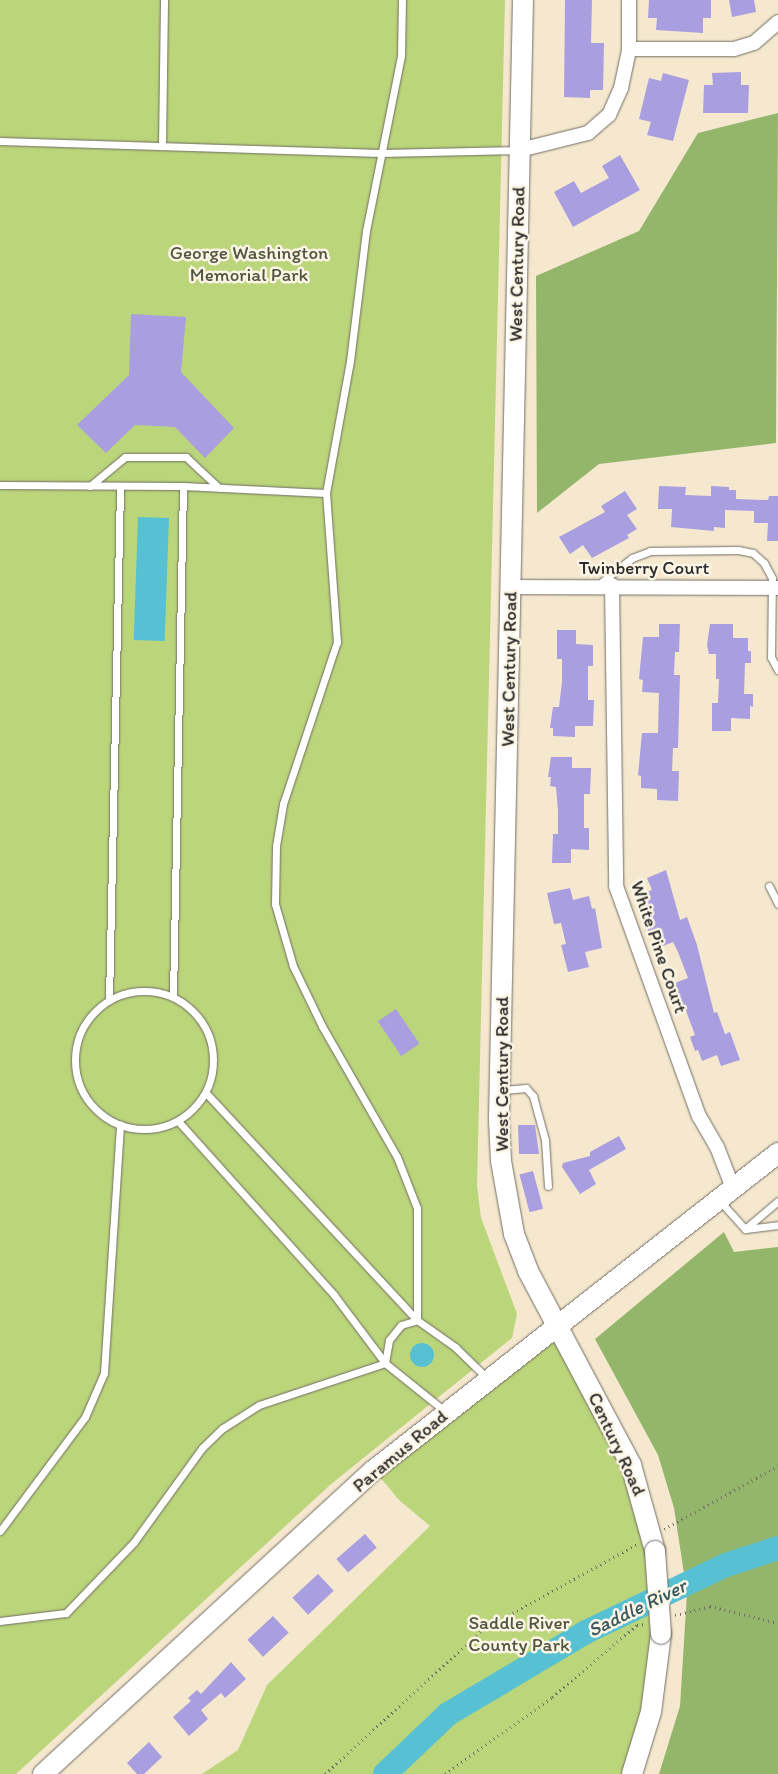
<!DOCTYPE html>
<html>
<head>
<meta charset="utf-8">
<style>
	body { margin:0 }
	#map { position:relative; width:778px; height:1774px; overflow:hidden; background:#f5e8cf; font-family:Itim,sans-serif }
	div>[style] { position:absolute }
	.green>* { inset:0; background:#bbd57b }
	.forest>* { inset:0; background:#94b66b }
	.water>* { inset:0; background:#57c1d3; transform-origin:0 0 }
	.round { border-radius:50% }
	.river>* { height:24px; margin:-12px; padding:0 12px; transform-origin:12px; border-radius:12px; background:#57c1d3 }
	.building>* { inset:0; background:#a99ee0; transform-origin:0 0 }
	.path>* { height:2.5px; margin-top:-1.25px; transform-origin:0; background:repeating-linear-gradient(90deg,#726d64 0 1px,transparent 0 5px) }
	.roads { filter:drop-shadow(0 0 1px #726d64) drop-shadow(0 0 1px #726d64) }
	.service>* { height:7px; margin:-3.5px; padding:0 3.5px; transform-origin:3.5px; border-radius:3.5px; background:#fff }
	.service>.ring { margin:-3.5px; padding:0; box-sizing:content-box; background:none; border:7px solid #fff; border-radius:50% }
	.minor>* { height:14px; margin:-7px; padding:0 7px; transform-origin:7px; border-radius:7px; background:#fff }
	.secondary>* { height:20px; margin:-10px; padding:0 10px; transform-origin:10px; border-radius:10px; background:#fff }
	.bridges { filter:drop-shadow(0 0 1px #726d64) drop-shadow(0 0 1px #726d64) }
	.secondary-bridge>* { height:20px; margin:-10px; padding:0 10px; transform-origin:10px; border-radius:10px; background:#fff }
	span { translate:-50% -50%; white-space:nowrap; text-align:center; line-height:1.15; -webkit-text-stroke:5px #fcf5e5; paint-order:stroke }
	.park-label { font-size:19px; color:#4f563f }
	.street-label { font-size:19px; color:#2b2b2b }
	.water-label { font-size:20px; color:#38585d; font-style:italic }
</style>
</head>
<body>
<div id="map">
	<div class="green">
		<i style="clip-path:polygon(0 0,505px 0,477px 1186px,481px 1218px,517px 1314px,512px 1338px,330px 1485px,16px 1774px,0 1774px)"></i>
		<i style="clip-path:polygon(559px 1326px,619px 1439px,660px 1606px,632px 1774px,202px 1774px,238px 1750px,267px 1685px,430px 1526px,399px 1500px,374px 1470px)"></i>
	</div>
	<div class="forest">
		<i style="clip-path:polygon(778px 113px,776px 443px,599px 464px,537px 513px,536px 276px,639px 231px,698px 133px)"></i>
		<i style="clip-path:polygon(724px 1232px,734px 1252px,778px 1247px,778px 1774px,659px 1774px,680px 1706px,687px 1593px,674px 1508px,658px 1455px,595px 1339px)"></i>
	</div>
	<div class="water">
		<i style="left:138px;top:517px;width:31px;height:123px;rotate:2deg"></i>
		<i class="round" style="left:410px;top:1343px;width:24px;height:24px"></i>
	</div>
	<div class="river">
		<i style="left:385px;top:1774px;width:87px;rotate:-43.6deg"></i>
		<i style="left:448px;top:1714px;width:161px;rotate:-30.7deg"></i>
		<i style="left:586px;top:1632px;width:155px;rotate:-25.6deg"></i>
		<i style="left:726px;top:1565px;width:55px;rotate:-18.1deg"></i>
	</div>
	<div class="building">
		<i style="clip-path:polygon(565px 0,592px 0,591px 43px,604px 43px,603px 90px,590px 90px,590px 98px,564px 97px)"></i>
		<i style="clip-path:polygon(649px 0,711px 0,711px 18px,703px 18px,703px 33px,656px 30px,657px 18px,648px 18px)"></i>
		<i style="clip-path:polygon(729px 0,754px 0,756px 12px,732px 17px)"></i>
		<i style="clip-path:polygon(741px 72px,741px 85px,749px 85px,748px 113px,703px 113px,704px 85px,713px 85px,712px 73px)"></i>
		<i style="clip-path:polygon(663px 73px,689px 80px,673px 141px,647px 135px,651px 122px,639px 119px,649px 78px,661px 81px)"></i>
		<i style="clip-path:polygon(620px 155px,640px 190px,573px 227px,554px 192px,574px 181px,581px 193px,609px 178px,602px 166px)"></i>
		<i style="clip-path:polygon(131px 314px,186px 317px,181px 372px,234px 428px,205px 458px,175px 427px,135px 425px,106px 453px,77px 425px,129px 375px)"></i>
		<i style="clip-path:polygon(659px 486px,686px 487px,685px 495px,711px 496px,711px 486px,729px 487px,729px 490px,736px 490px,736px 499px,768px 500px,769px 496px,778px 496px,778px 541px,767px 541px,768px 523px,754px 523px,754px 511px,725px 510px,725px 528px,714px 527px,714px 531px,671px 527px,672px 509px,658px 509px)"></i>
		<i style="clip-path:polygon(625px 491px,637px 509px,627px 515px,637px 529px,627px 535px,629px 538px,592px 558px,583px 545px,570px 554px,559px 537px,605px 512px,601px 506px)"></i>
		<i style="clip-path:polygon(659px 624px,680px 624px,679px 652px,675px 652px,674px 675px,680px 675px,678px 748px,673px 748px,672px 771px,679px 771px,678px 801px,657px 800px,657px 789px,641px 788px,641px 776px,638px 775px,642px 733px,658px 733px,659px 693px,642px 692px,643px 680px,639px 679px,643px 637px,659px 637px)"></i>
		<i style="clip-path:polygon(710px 624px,733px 624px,733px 638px,748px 638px,748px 651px,751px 651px,751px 663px,745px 663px,744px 694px,753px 694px,753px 707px,750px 706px,750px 719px,731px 718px,731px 731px,712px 731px,712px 703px,718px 703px,719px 679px,716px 679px,716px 654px,709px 654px,707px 645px)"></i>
		<i style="clip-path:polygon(557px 630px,576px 630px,576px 644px,593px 645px,593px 666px,588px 666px,588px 700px,594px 700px,593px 726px,575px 726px,575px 737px,553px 736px,553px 728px,550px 728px,553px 707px,559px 707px,562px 682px,562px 659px,557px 659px)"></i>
		<i style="clip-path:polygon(551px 757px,572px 757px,572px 768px,591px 768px,590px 794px,584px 794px,584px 828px,589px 828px,589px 850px,571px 849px,571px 863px,552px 863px,553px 834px,558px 834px,558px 811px,556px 787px,550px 786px,551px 777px,548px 777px)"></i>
		<i style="clip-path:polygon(666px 870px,680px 920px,687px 917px,697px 945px,714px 1013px,717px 1012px,725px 1034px,730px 1032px,740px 1060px,721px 1066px,717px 1055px,702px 1061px,698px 1050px,695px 1051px,690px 1037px,695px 1035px,685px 1008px,678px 1011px,673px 997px,676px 995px,672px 984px,688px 978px,678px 952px,673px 942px,658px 948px,653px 936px,650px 937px,637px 896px,652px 890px,647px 878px)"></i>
		<i style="clip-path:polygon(570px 888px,573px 900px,589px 896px,592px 909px,595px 908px,602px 948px,585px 952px,589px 967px,568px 972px,561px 945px,566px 944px,561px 923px,554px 924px,547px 893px)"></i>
		<i style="left:396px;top:1009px;width:42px;height:22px;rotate:56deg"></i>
		<i style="clip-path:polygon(518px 1125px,535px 1125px,539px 1154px,519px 1154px)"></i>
		<i style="clip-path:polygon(619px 1136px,626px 1149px,589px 1170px,596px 1184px,580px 1194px,562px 1167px,563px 1163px,590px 1156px,590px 1152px)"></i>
		<i style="left:533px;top:1171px;width:39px;height:14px;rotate:75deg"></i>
		<i style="left:365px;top:1534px;width:18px;height:38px;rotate:49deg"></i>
		<i style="left:318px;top:1574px;width:23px;height:35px;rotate:47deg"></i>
		<i style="left:273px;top:1616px;width:23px;height:35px;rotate:47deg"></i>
		<i style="clip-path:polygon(231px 1662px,246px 1679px,225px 1698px,221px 1693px,201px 1710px,208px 1719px,189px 1736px,173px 1717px,191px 1701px,188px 1698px,197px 1690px,201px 1694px)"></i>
		<i style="clip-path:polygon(149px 1742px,162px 1757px,144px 1774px,137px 1774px,127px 1763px)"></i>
	</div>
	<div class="path">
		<i style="left:664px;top:1529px;width:130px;rotate:-28.9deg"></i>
		<i style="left:675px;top:1615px;width:36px;rotate:-14deg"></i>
		<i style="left:710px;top:1606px;width:70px;rotate:14deg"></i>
		<i style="left:325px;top:1774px;width:213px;rotate:-42.5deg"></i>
		<i style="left:482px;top:1630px;width:177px;rotate:-29deg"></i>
		<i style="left:445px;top:1774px;width:132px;rotate:-35.7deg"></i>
		<i style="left:552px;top:1697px;width:111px;rotate:-40.3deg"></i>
		<i style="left:637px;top:1625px;width:7px;rotate:-8deg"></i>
	</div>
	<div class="roads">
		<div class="service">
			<i style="left:0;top:141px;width:381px;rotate:1.8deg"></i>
			<i style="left:381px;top:153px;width:138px;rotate:-1.2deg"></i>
			<i style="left:162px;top:145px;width:145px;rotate:-89.2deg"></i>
			<i style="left:0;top:485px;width:183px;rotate:0.3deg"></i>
			<i style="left:183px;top:486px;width:143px;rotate:2.8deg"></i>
			<i style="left:90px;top:486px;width:45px;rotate:-39.6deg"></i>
			<i style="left:125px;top:457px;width:61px"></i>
			<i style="left:186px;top:457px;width:45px;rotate:43.2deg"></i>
			<i style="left:598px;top:585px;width:43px;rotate:-38.5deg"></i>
			<i style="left:632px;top:558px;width:19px;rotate:-21deg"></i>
			<i style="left:650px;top:551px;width:88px;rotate:-0.7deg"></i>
			<i style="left:738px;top:550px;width:15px;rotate:11deg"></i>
			<i style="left:753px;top:553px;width:15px;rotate:42deg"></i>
			<i style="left:764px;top:563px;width:17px;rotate:62deg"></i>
			<i style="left:772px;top:578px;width:79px;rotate:90.7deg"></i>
			<i style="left:771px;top:657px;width:15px;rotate:62deg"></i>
			<i style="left:769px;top:886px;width:20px;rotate:63deg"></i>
			<i class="ring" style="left:75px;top:991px;width:131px;height:131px"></i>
			<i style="left:173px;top:997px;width:511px;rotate:-88.88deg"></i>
			<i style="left:109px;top:1000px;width:514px;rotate:-88.77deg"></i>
			<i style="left:503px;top:1090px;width:23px;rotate:-5deg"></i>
			<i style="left:526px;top:1088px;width:11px;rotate:49deg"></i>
			<i style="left:533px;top:1096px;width:46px;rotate:74.7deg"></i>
			<i style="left:545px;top:1140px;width:46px;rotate:86.3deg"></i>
			<i style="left:206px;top:1093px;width:310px;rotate:47.1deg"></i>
			<i style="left:417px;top:1320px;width:47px;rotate:35.4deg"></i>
			<i style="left:455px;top:1347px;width:46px;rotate:44.1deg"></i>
			<i style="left:178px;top:1121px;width:234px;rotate:48.1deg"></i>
			<i style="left:334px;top:1295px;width:85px;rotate:53.1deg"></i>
			<i style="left:385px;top:1363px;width:78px;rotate:38.8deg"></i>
			<i style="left:719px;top:1200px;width:39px;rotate:48deg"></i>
			<i style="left:745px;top:1229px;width:43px;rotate:-40.3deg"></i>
			<i style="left:746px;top:1229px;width:32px;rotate:-7deg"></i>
			<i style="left:0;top:1531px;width:142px;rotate:-53.3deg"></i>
			<i style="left:85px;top:1417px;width:48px;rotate:-66.6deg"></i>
			<i style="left:104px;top:1373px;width:249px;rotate:-86.3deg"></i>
			<i style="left:0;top:1621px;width:66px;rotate:-6.9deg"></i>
			<i style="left:66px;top:1613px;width:98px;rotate:-46.2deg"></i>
			<i style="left:134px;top:1542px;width:116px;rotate:-54.1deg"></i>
			<i style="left:202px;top:1448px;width:29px;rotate:-44deg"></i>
			<i style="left:223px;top:1428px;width:43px;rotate:-32.6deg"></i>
			<i style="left:259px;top:1405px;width:133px;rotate:-18.4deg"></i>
			<i style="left:385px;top:1363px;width:23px;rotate:-80deg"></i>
			<i style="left:389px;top:1340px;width:19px;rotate:-51deg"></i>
			<i style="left:401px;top:1325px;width:17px;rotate:-17deg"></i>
			<i style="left:417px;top:1320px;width:112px;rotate:-90deg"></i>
			<i style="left:417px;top:1208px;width:55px;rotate:-111.4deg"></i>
			<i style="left:397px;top:1157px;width:151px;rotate:-119.8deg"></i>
			<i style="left:322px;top:1026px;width:67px;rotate:-115.8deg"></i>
			<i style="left:293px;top:966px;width:65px;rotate:-106.2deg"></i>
			<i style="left:275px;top:904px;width:58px;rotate:-89deg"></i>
			<i style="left:276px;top:846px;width:43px;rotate:-80.5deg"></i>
			<i style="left:283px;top:804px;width:171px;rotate:-71.6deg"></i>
			<i style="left:337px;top:642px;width:149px;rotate:-94.2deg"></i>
			<i style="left:326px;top:493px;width:134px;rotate:-79.7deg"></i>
			<i style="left:350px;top:361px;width:131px;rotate:-83deg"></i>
			<i style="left:366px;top:231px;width:178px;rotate:-78.7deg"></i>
			<i style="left:401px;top:56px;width:56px;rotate:-89deg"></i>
		</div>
		<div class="minor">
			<i style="left:629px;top:49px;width:105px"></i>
			<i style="left:734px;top:49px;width:21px;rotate:-17deg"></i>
			<i style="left:754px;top:43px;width:32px;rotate:-41deg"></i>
			<i style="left:520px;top:150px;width:70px;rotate:-14deg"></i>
			<i style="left:588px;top:133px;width:28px;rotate:-41deg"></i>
			<i style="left:609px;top:115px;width:30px;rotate:-66deg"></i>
			<i style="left:621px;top:88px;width:40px;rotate:-78deg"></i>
			<i style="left:629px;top:49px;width:49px;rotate:-90deg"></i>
			<i style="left:612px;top:585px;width:301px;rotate:89.2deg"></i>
			<i style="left:616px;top:886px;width:245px;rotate:70.2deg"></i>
			<i style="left:699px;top:1116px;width:36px;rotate:60deg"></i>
			<i style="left:717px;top:1147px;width:44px;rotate:68.7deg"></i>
			<i style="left:510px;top:587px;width:268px;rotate:0.2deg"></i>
		</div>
		<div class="secondary">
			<i style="left:523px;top:0;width:1121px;rotate:91.23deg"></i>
			<i style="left:499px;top:1121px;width:40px;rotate:87.1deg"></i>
			<i style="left:501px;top:1161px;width:74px;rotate:79.9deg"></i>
			<i style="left:514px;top:1234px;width:40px;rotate:69deg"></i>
			<i style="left:528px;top:1271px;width:220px;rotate:62deg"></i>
			<i style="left:631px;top:1465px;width:89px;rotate:74.4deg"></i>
			<i style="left:43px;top:1774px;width:449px;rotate:-42.6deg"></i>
			<i style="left:374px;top:1470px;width:514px;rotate:-38.12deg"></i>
			<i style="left:632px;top:1774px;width:65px;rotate:-73deg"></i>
			<i style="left:651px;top:1712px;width:79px;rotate:-82.7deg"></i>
		</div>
	</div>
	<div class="bridges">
		<div class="secondary-bridge">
			<i style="left:655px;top:1551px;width:83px;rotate:85.9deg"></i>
		</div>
	</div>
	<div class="park-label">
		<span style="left:249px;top:264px">George Washington<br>Memorial Park</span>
		<span style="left:519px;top:1634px">Saddle River<br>County Park</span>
	</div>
	<div class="street-label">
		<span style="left:517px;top:264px;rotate:-89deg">West Century Road</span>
		<span style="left:644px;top:568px">Twinberry Court</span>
		<span style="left:509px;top:669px;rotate:-89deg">West Century Road</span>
		<span style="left:659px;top:947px;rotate:71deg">White Pine Court</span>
		<span style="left:502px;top:1074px;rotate:-90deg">West Century Road</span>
		<span style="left:617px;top:1444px;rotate:65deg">Century Road</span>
		<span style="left:400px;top:1451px;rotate:-40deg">Paramus Road</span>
	</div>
	<div class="water-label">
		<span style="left:637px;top:1608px;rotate:-26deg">Saddle River</span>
	</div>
</div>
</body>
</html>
